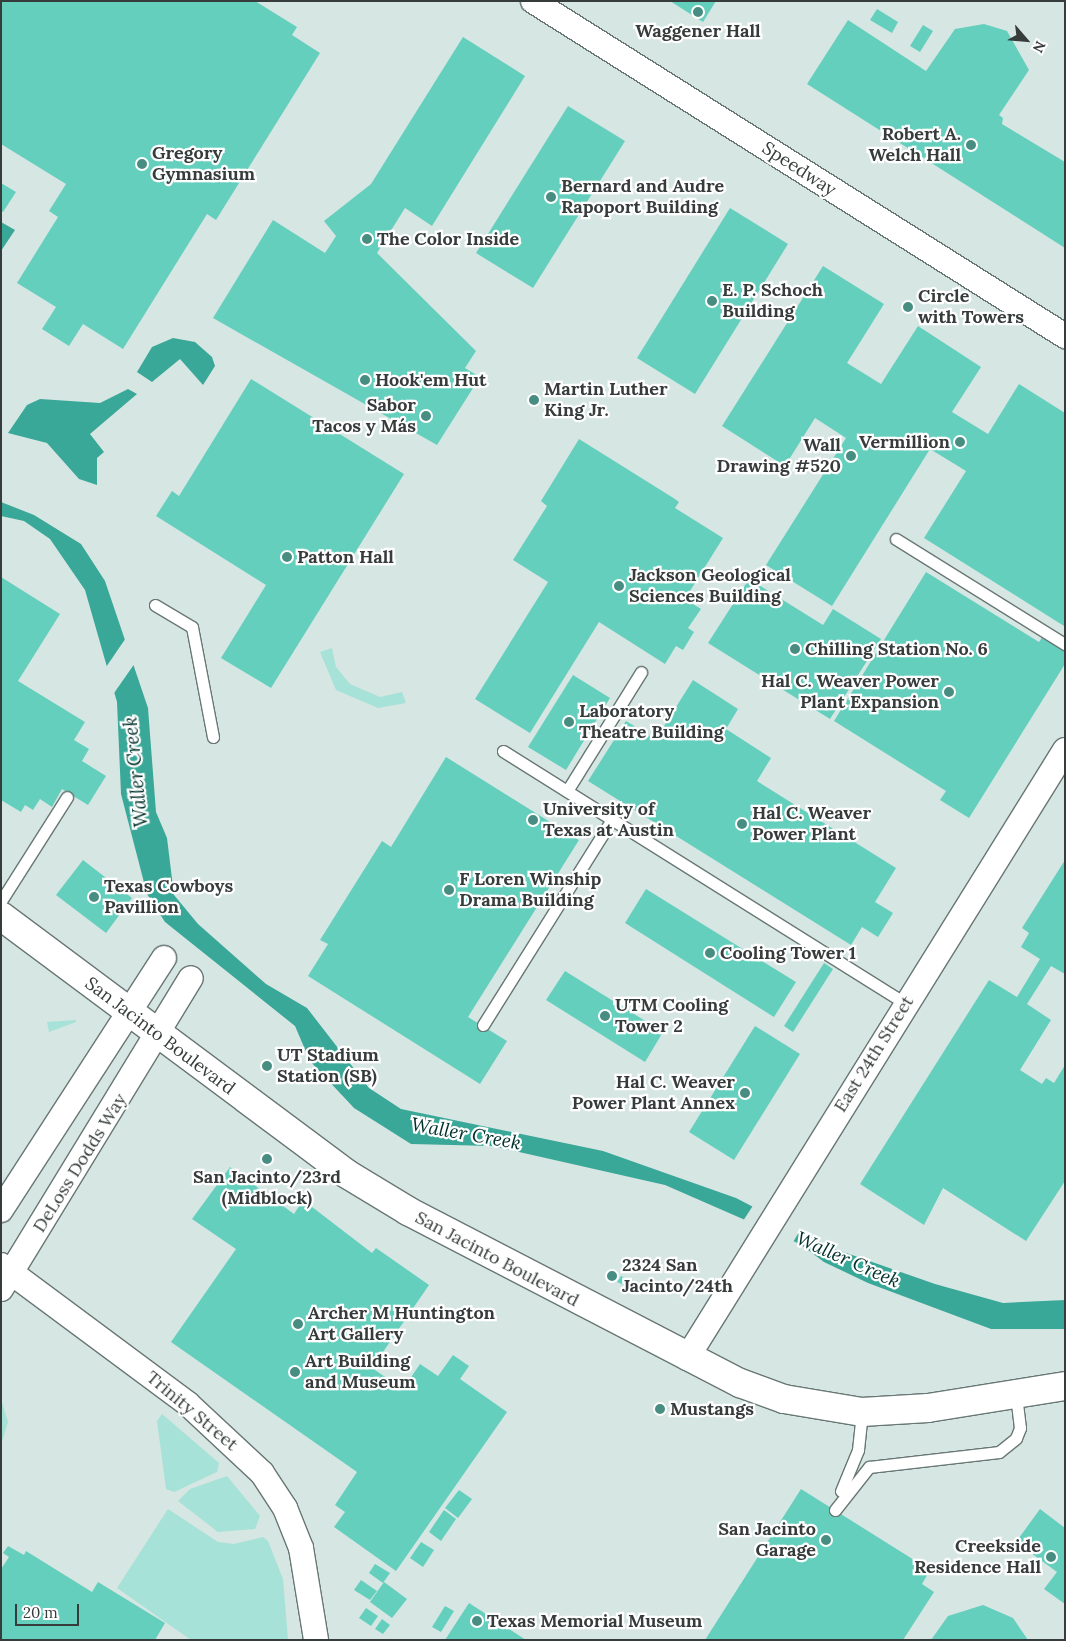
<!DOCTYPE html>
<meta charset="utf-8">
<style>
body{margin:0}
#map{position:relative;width:1066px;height:1641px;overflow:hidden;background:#d6e6e3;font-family:Lora,serif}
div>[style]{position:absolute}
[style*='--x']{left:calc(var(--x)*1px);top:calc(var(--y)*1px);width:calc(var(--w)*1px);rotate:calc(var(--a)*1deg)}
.green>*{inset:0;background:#a6e2d7}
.water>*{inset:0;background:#3aa898}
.pier>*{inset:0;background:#d6e6e3}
.building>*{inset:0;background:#65cfbe}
.roads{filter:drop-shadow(1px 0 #687774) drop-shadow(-1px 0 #687774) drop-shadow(0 1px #687774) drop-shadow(0 -1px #687774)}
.lane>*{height:11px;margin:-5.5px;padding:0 5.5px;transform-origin:5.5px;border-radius:5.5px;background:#fff}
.street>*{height:24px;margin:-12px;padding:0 12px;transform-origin:12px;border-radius:12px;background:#fff}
.secondary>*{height:28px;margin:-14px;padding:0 14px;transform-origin:14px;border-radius:14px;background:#fff}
.dots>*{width:14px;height:14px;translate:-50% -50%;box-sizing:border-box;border:2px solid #fff;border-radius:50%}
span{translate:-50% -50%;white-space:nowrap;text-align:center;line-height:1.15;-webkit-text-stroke:4.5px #fff;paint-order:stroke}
.poi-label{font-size:18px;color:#363c3b;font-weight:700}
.right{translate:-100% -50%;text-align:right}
.left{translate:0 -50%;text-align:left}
.street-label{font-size:18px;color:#363c3b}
.water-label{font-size:19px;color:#00312b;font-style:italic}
.frame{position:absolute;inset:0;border:2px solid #363c3b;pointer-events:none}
.north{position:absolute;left:1001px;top:15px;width:50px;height:50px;-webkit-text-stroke:4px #fff;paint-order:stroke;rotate:117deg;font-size:14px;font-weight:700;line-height:20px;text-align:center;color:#363c3b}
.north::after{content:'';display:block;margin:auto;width:18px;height:22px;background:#363c3b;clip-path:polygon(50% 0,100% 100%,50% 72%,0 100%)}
.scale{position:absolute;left:15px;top:1604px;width:64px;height:22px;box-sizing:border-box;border:2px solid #363c3b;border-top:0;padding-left:6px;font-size:15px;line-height:18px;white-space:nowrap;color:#363c3b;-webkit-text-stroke:4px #fff;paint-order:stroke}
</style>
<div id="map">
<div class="green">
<i style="clip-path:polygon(332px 648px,336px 667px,350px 684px,380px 697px,402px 692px,406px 703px,378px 708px,336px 690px,320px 652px)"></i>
<i style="clip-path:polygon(76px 1020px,76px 1022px,49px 1032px,47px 1022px)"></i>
<i style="clip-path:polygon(1px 1399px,8px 1422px,1px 1445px)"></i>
<i style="clip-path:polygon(162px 1414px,219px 1463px,217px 1472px,174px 1492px,166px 1489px,157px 1421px)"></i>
<i style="clip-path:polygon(227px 1476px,260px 1516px,255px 1529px,218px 1532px,178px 1501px,190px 1489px)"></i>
<i style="clip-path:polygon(168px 1509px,218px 1542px,234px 1544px,263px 1537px,268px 1541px,283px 1579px,288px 1640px,191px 1640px,117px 1588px)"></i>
</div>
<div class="water">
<i style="clip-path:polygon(1px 222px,15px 230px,1px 251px)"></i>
<i style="clip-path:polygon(173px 338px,195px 342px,212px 357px,215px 366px,203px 385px,180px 359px,152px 382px,137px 372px,152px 347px)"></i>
<i style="clip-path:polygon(128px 389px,137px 394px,90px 434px,104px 452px,97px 458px,97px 485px,79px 479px,47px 443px,8px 433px,27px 405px,40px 399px,100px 403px)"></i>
<i style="clip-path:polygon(1px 502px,34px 515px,81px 544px,105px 581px,148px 708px,156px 812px,167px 838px,174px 895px,198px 924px,266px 984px,307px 1008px,369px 1088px,401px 1109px,603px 1151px,736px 1198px,835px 1249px,935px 1284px,1003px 1303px,1065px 1300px,1065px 1329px,991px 1329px,868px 1283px,824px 1262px,800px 1244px,665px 1185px,492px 1146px,411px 1144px,354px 1108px,310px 1061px,295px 1026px,165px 922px,147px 894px,121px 794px,117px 702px,85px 590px,50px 539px,24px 521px,1px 516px)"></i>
</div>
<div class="pier">
<i style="clip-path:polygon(128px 635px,135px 663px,112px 696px,104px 670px)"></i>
<i style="clip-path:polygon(754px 1204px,802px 1227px,792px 1244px,743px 1221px)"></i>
</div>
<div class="building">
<i style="clip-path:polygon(1px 1px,255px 1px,297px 27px,292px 35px,320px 53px,216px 220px,207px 214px,123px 349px,83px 324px,69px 346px,42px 329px,56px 307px,17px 283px,58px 217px,49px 211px,66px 184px,1px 144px)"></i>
<i style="clip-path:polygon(670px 1px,716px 1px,703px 22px)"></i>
<i style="clip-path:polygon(877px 9px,898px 22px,892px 33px,870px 20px)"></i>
<i style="clip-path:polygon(848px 20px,926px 71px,955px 29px,984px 24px,1007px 31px,1029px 70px,999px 115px,1003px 118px,1002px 124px,1065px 162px,1065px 248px,807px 84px)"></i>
<i style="clip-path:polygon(923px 25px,933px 31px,920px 52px,910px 46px)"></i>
<i style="clip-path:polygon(463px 37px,525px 76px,432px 226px,405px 208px,377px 253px,476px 351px,465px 368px,480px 377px,437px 445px,213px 318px,273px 220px,325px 253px,336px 236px,324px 221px,371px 184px)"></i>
<i style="clip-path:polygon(568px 106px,625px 141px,533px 288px,476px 253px)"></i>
<i style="clip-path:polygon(1px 183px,16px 192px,3px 212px,1px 211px)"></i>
<i style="clip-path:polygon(730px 208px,788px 244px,695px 394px,637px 358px)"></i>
<i style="clip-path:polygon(823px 266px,884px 304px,847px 363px,881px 384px,918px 326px,981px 367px,952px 412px,988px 434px,1019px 384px,1065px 413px,1064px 626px,924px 538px,966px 471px,930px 449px,832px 606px,766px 565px,846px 438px,815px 418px,785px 466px,722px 426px)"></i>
<i style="clip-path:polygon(251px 379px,404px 474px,271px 688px,221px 658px,266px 585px,156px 516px,172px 491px,179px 496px)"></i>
<i style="clip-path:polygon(579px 439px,675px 499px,679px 502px,675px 508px,723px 538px,685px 599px,701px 609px,688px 628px,694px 632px,683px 650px,676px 646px,665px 664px,599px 622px,530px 733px,475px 699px,548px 582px,513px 560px,547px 506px,541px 501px)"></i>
<i style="clip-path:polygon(926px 572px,1039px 642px,1043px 636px,1065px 649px,1065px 664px,969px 818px,940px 800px,946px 791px,834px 721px)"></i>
<i style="clip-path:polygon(1px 577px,60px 614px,18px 681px,85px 722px,74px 740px,89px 749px,82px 761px,106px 776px,88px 805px,62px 789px,52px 807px,40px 799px,33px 810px,25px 805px,21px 812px,1px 800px)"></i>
<i style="clip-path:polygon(749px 579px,823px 625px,833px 609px,881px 639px,830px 719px,708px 643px)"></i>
<i style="clip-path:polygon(573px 675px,610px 698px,566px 770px,528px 747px)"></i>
<i style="clip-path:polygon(693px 680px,738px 709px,726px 729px,771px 758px,757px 781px,896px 868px,875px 902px,893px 913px,878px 937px,862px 927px,851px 945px,588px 781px,626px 721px,656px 739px)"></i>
<i style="clip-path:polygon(446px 757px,579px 840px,468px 1017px,507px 1041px,480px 1084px,308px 976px,328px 944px,320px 940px,382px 841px,391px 847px)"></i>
<i style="clip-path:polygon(83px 860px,132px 898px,106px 933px,56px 895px)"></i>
<i style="clip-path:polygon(1065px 860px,1065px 974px,1051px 966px,1027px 1004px,1051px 1020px,1020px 1070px,1042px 1084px,1046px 1078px,1054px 1083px,1065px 1065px,1065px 1181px,1026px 1241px,943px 1188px,924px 1225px,860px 1184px,989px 980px,1017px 997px,1040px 959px,1021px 947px,1029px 933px,1022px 928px)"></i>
<i style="clip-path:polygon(646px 889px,796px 982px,774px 1017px,625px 923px)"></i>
<i style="clip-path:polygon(824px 963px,833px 969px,793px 1032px,784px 1026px)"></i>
<i style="clip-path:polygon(565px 971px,663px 1032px,645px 1062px,546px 1000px)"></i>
<i style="clip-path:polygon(755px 1026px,800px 1054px,734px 1160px,689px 1132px)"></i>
<i style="clip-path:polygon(230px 1167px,294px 1214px,303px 1200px,372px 1253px,376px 1248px,429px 1285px,372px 1368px,403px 1389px,420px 1364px,438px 1376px,453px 1355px,469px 1366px,460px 1379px,507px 1412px,396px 1571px,334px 1527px,345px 1512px,335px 1505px,357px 1472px,171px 1342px,236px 1249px,192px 1219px)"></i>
<i style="clip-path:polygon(621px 1276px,633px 1282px,630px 1288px,617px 1282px)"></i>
<i style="clip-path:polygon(801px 1489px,930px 1570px,922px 1584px,934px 1592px,903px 1640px,705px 1640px)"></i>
<i style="clip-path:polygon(459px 1490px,472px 1499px,458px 1518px,445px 1508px)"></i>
<i style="clip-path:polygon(1040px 1509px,1065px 1528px,1065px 1604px,1044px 1589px,1057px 1572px,1016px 1542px)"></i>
<i style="clip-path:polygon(444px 1510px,456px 1519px,441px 1541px,429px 1532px)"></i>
<i style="clip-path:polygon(421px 1542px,434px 1550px,423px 1567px,410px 1558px)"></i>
<i style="clip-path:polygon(8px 1546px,24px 1555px,26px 1551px,92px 1592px,98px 1582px,165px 1623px,155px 1640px,1px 1640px,1px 1569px,9px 1557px,3px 1553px)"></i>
<i style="clip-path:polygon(375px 1564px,390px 1573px,383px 1583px,369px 1573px)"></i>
<i style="clip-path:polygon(361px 1580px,377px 1591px,370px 1600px,354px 1590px)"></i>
<i style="clip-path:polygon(384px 1582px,407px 1599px,392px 1618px,370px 1602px)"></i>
<i style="clip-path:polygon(469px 1603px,526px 1640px,445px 1640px)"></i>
<i style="clip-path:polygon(983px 1605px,1013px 1618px,1028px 1640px,931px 1640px,948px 1616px)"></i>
<i style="clip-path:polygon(445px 1606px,454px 1611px,441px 1632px,432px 1627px)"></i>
<i style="clip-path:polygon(366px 1608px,378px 1616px,371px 1626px,359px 1618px)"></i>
<i style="clip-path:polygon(382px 1619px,390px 1625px,383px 1634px,375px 1629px)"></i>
</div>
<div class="roads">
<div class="lane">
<i style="--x:896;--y:539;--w:199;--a:31.9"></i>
<i style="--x:155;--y:605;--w:43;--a:30.7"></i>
<i style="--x:192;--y:627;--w:112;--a:79.2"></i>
<i style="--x:503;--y:751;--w:476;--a:32.1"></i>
<i style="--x:567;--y:791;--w:140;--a:-58.1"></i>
<i style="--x:1;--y:901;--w:123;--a:-57.6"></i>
<i style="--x:483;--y:1025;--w:243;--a:-57.9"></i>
<i style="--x:841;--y:1491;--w:44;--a:-67.5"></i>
<i style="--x:858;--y:1450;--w:38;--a:-84"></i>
<i style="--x:835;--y:1510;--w:55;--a:-51.7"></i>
<i style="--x:869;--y:1467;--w:131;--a:-6.6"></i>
<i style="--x:999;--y:1452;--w:22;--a:-39"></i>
<i style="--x:1016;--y:1438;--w:11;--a:-68"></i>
<i style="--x:1020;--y:1428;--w:34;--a:-97"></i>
</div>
<div class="street">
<i style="--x:533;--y:1;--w:629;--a:32.2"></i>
<i style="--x:1;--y:1210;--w:300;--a:-57.1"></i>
<i style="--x:1;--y:1265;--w:233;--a:36.6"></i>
<i style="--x:188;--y:1404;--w:101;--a:43"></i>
<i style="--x:262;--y:1473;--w:42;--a:56.7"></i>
<i style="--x:285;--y:1508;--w:43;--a:68.2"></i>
<i style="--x:301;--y:1548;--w:93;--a:80.7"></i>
<i style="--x:1;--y:1289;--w:364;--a:-58.6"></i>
<i style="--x:687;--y:1358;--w:716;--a:-58.13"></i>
</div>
<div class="secondary">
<i style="--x:1;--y:916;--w:432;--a:36.7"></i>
<i style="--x:347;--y:1174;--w:71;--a:31.2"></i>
<i style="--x:408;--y:1211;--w:374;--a:27.4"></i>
<i style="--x:740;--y:1383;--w:47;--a:20"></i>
<i style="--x:784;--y:1399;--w:79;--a:9.5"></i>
<i style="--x:862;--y:1412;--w:66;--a:-3.5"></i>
<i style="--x:928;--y:1408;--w:139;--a:-9.1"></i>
</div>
</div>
<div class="dots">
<i style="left:698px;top:12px;background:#488d82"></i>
<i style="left:971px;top:145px;background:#488d82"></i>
<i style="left:142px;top:164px;background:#488d82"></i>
<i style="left:551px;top:197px;background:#488d82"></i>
<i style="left:367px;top:239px;background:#488d82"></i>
<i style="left:712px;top:301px;background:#488d82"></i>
<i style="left:908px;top:307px;background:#488d82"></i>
<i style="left:365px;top:380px;background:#488d82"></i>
<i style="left:534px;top:400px;background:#488d82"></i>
<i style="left:426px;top:416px;background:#488d82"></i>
<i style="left:960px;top:442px;background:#488d82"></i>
<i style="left:851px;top:456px;background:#488d82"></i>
<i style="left:287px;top:557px;background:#488d82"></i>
<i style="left:619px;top:586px;background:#488d82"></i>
<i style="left:795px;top:649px;background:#488d82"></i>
<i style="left:949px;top:692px;background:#488d82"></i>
<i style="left:569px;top:722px;background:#488d82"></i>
<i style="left:533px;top:820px;background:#488d82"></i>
<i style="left:742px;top:824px;background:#488d82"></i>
<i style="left:449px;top:890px;background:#488d82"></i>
<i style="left:94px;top:897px;background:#488d82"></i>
<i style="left:710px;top:953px;background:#488d82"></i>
<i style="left:605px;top:1016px;background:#488d82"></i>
<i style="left:267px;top:1066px;background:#488d82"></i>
<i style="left:745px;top:1093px;background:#488d82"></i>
<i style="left:267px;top:1159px;background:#488d82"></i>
<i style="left:612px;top:1276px;background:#488d82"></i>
<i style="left:298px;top:1324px;background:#488d82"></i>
<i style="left:295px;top:1372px;background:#488d82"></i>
<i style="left:660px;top:1409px;background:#488d82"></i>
<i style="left:826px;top:1540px;background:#488d82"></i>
<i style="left:1051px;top:1557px;background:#488d82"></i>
<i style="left:477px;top:1621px;background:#488d82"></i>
</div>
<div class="poi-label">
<span style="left:698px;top:31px">Waggener Hall</span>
<span class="right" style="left:961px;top:145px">Robert A.<br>Welch Hall</span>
<span class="left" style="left:152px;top:164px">Gregory<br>Gymnasium</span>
<span class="left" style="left:561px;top:197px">Bernard and Audre<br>Rapoport Building</span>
<span class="left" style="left:377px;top:239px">The Color Inside</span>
<span class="left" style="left:722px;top:301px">E. P. Schoch<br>Building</span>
<span class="left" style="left:918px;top:307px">Circle<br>with Towers</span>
<span class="left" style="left:375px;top:380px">Hook'em Hut</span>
<span class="left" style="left:544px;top:400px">Martin Luther<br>King Jr.</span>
<span class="right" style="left:416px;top:416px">Sabor<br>Tacos y Más</span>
<span class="right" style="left:950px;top:442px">Vermillion</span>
<span class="right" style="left:841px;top:456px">Wall<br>Drawing #520</span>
<span class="left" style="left:297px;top:557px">Patton Hall</span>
<span class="left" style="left:629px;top:586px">Jackson Geological<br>Sciences Building</span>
<span class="left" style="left:805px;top:649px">Chilling Station No. 6</span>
<span class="right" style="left:939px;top:692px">Hal C. Weaver Power<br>Plant Expansion</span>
<span class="left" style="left:579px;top:722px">Laboratory<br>Theatre Building</span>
<span class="left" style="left:543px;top:820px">University of<br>Texas at Austin</span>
<span class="left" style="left:752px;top:824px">Hal C. Weaver<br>Power Plant</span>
<span class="left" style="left:459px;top:890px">F Loren Winship<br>Drama Building</span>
<span class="left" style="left:104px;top:897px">Texas Cowboys<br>Pavillion</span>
<span class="left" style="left:720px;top:953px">Cooling Tower 1</span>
<span class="left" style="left:615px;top:1016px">UTM Cooling<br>Tower 2</span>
<span class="left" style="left:277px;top:1066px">UT Stadium<br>Station (SB)</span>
<span class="right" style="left:735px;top:1093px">Hal C. Weaver<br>Power Plant Annex</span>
<span style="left:267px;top:1188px">San Jacinto/23rd<br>(Midblock)</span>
<span class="left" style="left:622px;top:1276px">2324 San<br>Jacinto/24th</span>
<span class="left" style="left:308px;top:1324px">Archer M Huntington<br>Art Gallery</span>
<span class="left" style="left:305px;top:1372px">Art Building<br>and Museum</span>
<span class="left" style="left:670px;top:1409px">Mustangs</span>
<span class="right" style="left:816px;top:1540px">San Jacinto<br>Garage</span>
<span class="right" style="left:1041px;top:1557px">Creekside<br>Residence Hall</span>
<span class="left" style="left:487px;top:1621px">Texas Memorial Museum</span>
</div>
<div class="street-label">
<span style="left:799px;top:169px;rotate:33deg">Speedway</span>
<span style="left:160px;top:1036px;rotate:37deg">San Jacinto Boulevard</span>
<span style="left:874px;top:1054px;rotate:-58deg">East 24th Street</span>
<span style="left:80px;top:1163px;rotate:-58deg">DeLoss Dodds Way</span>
<span style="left:497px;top:1259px;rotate:28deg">San Jacinto Boulevard</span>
<span style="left:192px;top:1411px;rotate:40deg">Trinity Street</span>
</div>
<div class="water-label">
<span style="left:136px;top:772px;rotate:-96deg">Waller Creek</span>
<span style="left:466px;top:1134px;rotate:10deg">Waller Creek</span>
<span style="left:848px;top:1260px;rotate:24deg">Waller Creek</span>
</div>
<div class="frame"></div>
<div class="north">N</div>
<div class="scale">20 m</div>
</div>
